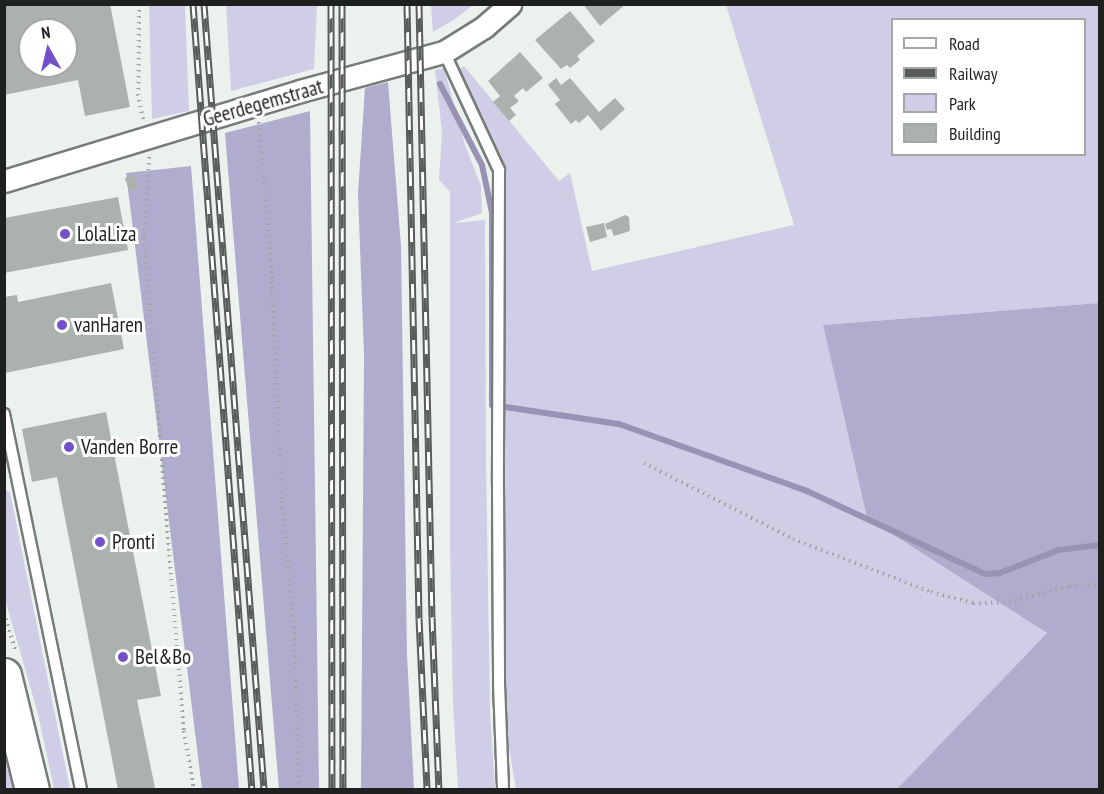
<!DOCTYPE html>
<style>
body{margin:0}
#map{position:relative;width:1104px;height:794px;overflow:hidden;background:#ebf2ee;font-family:"PT Sans Narrow",sans-serif}
div>[style]{position:absolute}
[style*='--x']{left:calc(var(--x)*1px);top:calc(var(--y)*1px);width:calc(var(--w)*1px);rotate:calc(var(--a)*1deg)}
.green>*{inset:0;background:#d0cde7}
.forest>*{inset:0;background:#b0acce}
.stream>*{height:6px;margin:-3px;padding:0 3px;transform-origin:3px;border-radius:3px;background:#9893b4}
.building>*{inset:0;background:#abb2ae}
.path>*{height:4px;margin-top:-2px;transform-origin:0;background:repeating-linear-gradient(90deg,#a0a5a2 0 1.5px,transparent 0 6px)}
.roads{filter:drop-shadow(2px 0 #767c79) drop-shadow(-2px 0 #767c79) drop-shadow(0 2px #767c79) drop-shadow(0 -2px #767c79)}
.service>*{height:10px;margin:-5px;padding:0 5px;transform-origin:5px;border-radius:5px;background:#fff}
.minor>*{height:21px;margin:-10.5px;padding:0 10.5px;transform-origin:10.5px;border-radius:10.5px;background:#fff}
.primary>*{height:33px;margin:-16.5px;padding:0 16.5px;transform-origin:16.5px;border-radius:16.5px;background:#fff}
.rail>*{height:7px;margin-top:-3.5px;transform-origin:0;background:repeating-linear-gradient(90deg,#fff 0 14px,#585c5a 0 28px);box-sizing:border-box;border-block:2px solid #585c5a}
.dots>*{width:16px;height:16px;translate:-50% -50%;box-sizing:border-box;border:3px solid #fff;border-radius:50%}
span{translate:-50% -50%;white-space:nowrap;text-align:center;line-height:1.15;-webkit-text-stroke:6px #fff;paint-order:stroke}
.street-label{font-size:21px;color:#1f2120}
.poi-label{font-size:21px;color:#1f2120}
.left{translate:0 -50%;text-align:left}
.frame{position:absolute;inset:0;border:6px solid #1f2120;pointer-events:none}
.legend{position:absolute;left:891px;top:18px;width:195px;height:138px;box-sizing:border-box;background:#fff;border:2px solid #a5a6a6;margin:0;padding:8px 10px;list-style:none;font-size:18px;color:#1f2120}
.legend li{display:flex;align-items:center;gap:12px;height:30px}
.legend b{width:30px;border:2px solid #a5a6a6}
.north{position:absolute;left:18px;top:18px;width:60px;height:60px;box-sizing:border-box;background:#fff;border:2px solid #a5a6a6;border-radius:50%;rotate:352deg;font-size:16px;font-weight:700;line-height:24px;text-align:center;color:#1f2120}
.north::after{content:'';display:block;margin:auto;width:21px;height:27px;background:#7151ca;clip-path:polygon(50% 0,100% 100%,50% 72%,0 100%)}
</style>
<div id="map">
<div class="green">
<i style="clip-path:polygon(149px 5px,185px 5px,189px 111px,152px 119px)"></i>
<i style="clip-path:polygon(226px 5px,317px 5px,314px 69px,231px 91px)"></i>
<i style="clip-path:polygon(431px 5px,431px 4px,473px 5px,455px 19px,433px 32px)"></i>
<i style="clip-path:polygon(evenodd,726px 5px,1099px 5px,1099px 303px,823px 325px,867px 518px,1047px 633px,897px 789px,516px 789px,506px 729px,504px 634px,503px 167px,454px 74px,464px 66px,559px 181px,570px 173px,592px 271px,794px 225px,726px 5px,892px 20px,1084px 20px,1084px 154px,892px 154px,892px 20px)"></i>
<i style="clip-path:polygon(444px 68px,465px 145px,481px 186px,482px 213px,454px 223px,485px 220px,486px 463px,490px 712px,495px 789px,458px 789px,453px 705px,450px 551px,450px 192px,439px 180px,442px 132px,435px 70px)"></i>
<i style="clip-path:polygon(4px 490px,10px 492px,70px 789px,54px 789px,38px 714px,5px 599px)"></i>
<i style="clip-path:polygon(4px 716px,21px 789px,5px 789px)"></i>
</div>
<div class="forest">
<i style="clip-path:polygon(388px 82px,401px 246px,407px 654px,414px 789px,361px 790px,364px 354px,358px 193px,365px 88px)"></i>
<i style="clip-path:polygon(310px 111px,319px 789px,279px 790px,225px 133px)"></i>
<i style="clip-path:polygon(191px 166px,239px 789px,202px 789px,126px 173px)"></i>
<i style="clip-path:polygon(1099px 303px,1099px 789px,897px 789px,1047px 633px,867px 518px,823px 325px)"></i>
</div>
<div class="stream">
<i style="--x:440;--y:84;--w:91;--a:62.6"></i>
<i style="--x:482;--y:165;--w:49;--a:78.2"></i>
<i style="--x:492;--y:213;--w:192;--a:90"></i>
<i style="--x:492;--y:405;--w:128;--a:8.5"></i>
<i style="--x:619;--y:424;--w:200;--a:19.6"></i>
<i style="--x:807;--y:491;--w:196;--a:25"></i>
<i style="--x:985;--y:574;--w:15;--a:-4"></i>
<i style="--x:1000;--y:573;--w:62;--a:-21.6"></i>
<i style="--x:1058;--y:550;--w:42;--a:-6.8"></i>
</div>
<div class="building">
<i style="clip-path:polygon(evenodd,4px 4px,110px 4px,130px 107px,85px 116px,78px 80px,4px 95px,4px 4px,30px 30px,66px 30px,66px 66px,30px 66px,30px 30px)"></i>
<i style="clip-path:polygon(583px 4px,626px 4px,600px 26px)"></i>
<i style="clip-path:polygon(570px 11px,595px 41px,577px 56px,580px 60px,570px 68px,567px 65px,561px 69px,535px 40px)"></i>
<i style="clip-path:polygon(520px 52px,543px 78px,526px 92px,523px 88px,514px 96px,519px 101px,510px 108px,516px 115px,509px 121px,493px 102px,500px 96px,488px 81px)"></i>
<i style="clip-path:polygon(556px 78px,561px 85px,570px 78px,599px 112px,615px 98px,625px 109px,601px 131px,588px 115px,579px 123px,576px 120px,571px 124px,555px 104px,560px 100px,548px 85px)"></i>
<i style="clip-path:polygon(135px 175px,139px 188px,129px 191px,125px 178px)"></i>
<i style="clip-path:polygon(118px 197px,128px 250px,4px 273px,4px 218px)"></i>
<i style="clip-path:polygon(625px 215px,629px 217px,630px 231px,614px 236px,611px 229px,607px 230px,605px 224px)"></i>
<i style="clip-path:polygon(604px 223px,607px 237px,590px 242px,586px 227px)"></i>
<i style="clip-path:polygon(111px 283px,124px 349px,5px 373px,4px 297px,17px 295px,18px 302px)"></i>
<i style="clip-path:polygon(106px 412px,161px 696px,137px 700px,155px 788px,147px 790px,118px 790px,57px 477px,32px 482px,22px 429px)"></i>
</div>
<div class="path">
<i style="--x:139;--y:4;--w:90;--a:90.6"></i>
<i style="--x:138;--y:94;--w:26;--a:79"></i>
<i style="--x:259;--y:122;--w:160;--a:85.3"></i>
<i style="--x:272;--y:281;--w:220;--a:87.4"></i>
<i style="--x:282;--y:501;--w:144;--a:84.8"></i>
<i style="--x:295;--y:644;--w:145;--a:88.4"></i>
<i style="--x:149;--y:157;--w:81;--a:93.5"></i>
<i style="--x:144;--y:238;--w:495;--a:85.4"></i>
<i style="--x:184;--y:731;--w:60;--a:80.4"></i>
<i style="--x:644;--y:463;--w:167;--a:27"></i>
<i style="--x:793;--y:539;--w:148;--a:21"></i>
<i style="--x:931;--y:592;--w:43;--a:14.7"></i>
<i style="--x:973;--y:603;--w:36;--a:-2"></i>
<i style="--x:1009;--y:602;--w:63;--a:-14.7"></i>
<i style="--x:1070;--y:586;--w:30;--a:-4"></i>
<i style="--x:4;--y:613;--w:41;--a:72.9"></i>
</div>
<div class="roads">
<div class="service">
<i style="--x:444;--y:52;--w:130;--a:65"></i>
<i style="--x:499;--y:170;--w:315;--a:90.2"></i>
<i style="--x:498;--y:485;--w:199;--a:89.7"></i>
<i style="--x:499;--y:684;--w:106;--a:87.8"></i>
<i style="--x:4;--y:414;--w:384;--a:78.4"></i>
</div>
<div class="minor">
<i style="--x:4;--y:181;--w:309;--a:-16.9"></i>
<i style="--x:300;--y:91;--w:149;--a:-15.2"></i>
<i style="--x:444;--y:52;--w:47;--a:-32"></i>
<i style="--x:484;--y:27;--w:35;--a:-41"></i>
</div>
<div class="primary">
<i style="--x:4;--y:675;--w:118;--a:76.3"></i>
</div>
</div>
<div class="rail">
<i style="--x:193;--y:4;--w:788;--a:85.71"></i>
<i style="--x:204;--y:4;--w:788;--a:85.63"></i>
<i style="--x:331;--y:4;--w:786;--a:89.93"></i>
<i style="--x:342;--y:4;--w:786;--a:89.93"></i>
<i style="--x:407;--y:4;--w:614;--a:88.88"></i>
<i style="--x:419;--y:618;--w:172;--a:87.3"></i>
<i style="--x:419;--y:4;--w:613;--a:88.79"></i>
<i style="--x:432;--y:617;--w:173;--a:87.7"></i>
</div>
<div class="dots">
<i style="left:65px;top:234px;background:#7151ca"></i>
<i style="left:62px;top:325px;background:#7151ca"></i>
<i style="left:69px;top:447px;background:#7151ca"></i>
<i style="left:100px;top:542px;background:#7151ca"></i>
<i style="left:123px;top:657px;background:#7151ca"></i>
</div>
<div class="street-label">
<span style="left:263px;top:103px;rotate:-16deg">Geerdegemstraat</span>
</div>
<div class="poi-label">
<span class="left" style="left:77px;top:234px">LolaLiza</span>
<span class="left" style="left:74px;top:325px">vanHaren</span>
<span class="left" style="left:81px;top:447px">Vanden Borre</span>
<span class="left" style="left:112px;top:542px">Pronti</span>
<span class="left" style="left:135px;top:657px">Bel&amp;Bo</span>
</div>
<div class="frame"></div>
<ul class="legend">
<li><b style="height:8px;background:#fff"></b>Road</li>
<li><b style="height:8px;background:#585c5a"></b>Railway</li>
<li><b style="height:16px;background:#d0cde7"></b>Park</li>
<li><b style="height:16px;background:#abb2ae"></b>Building</li>
</ul>
<div class="north">N</div>
</div>
